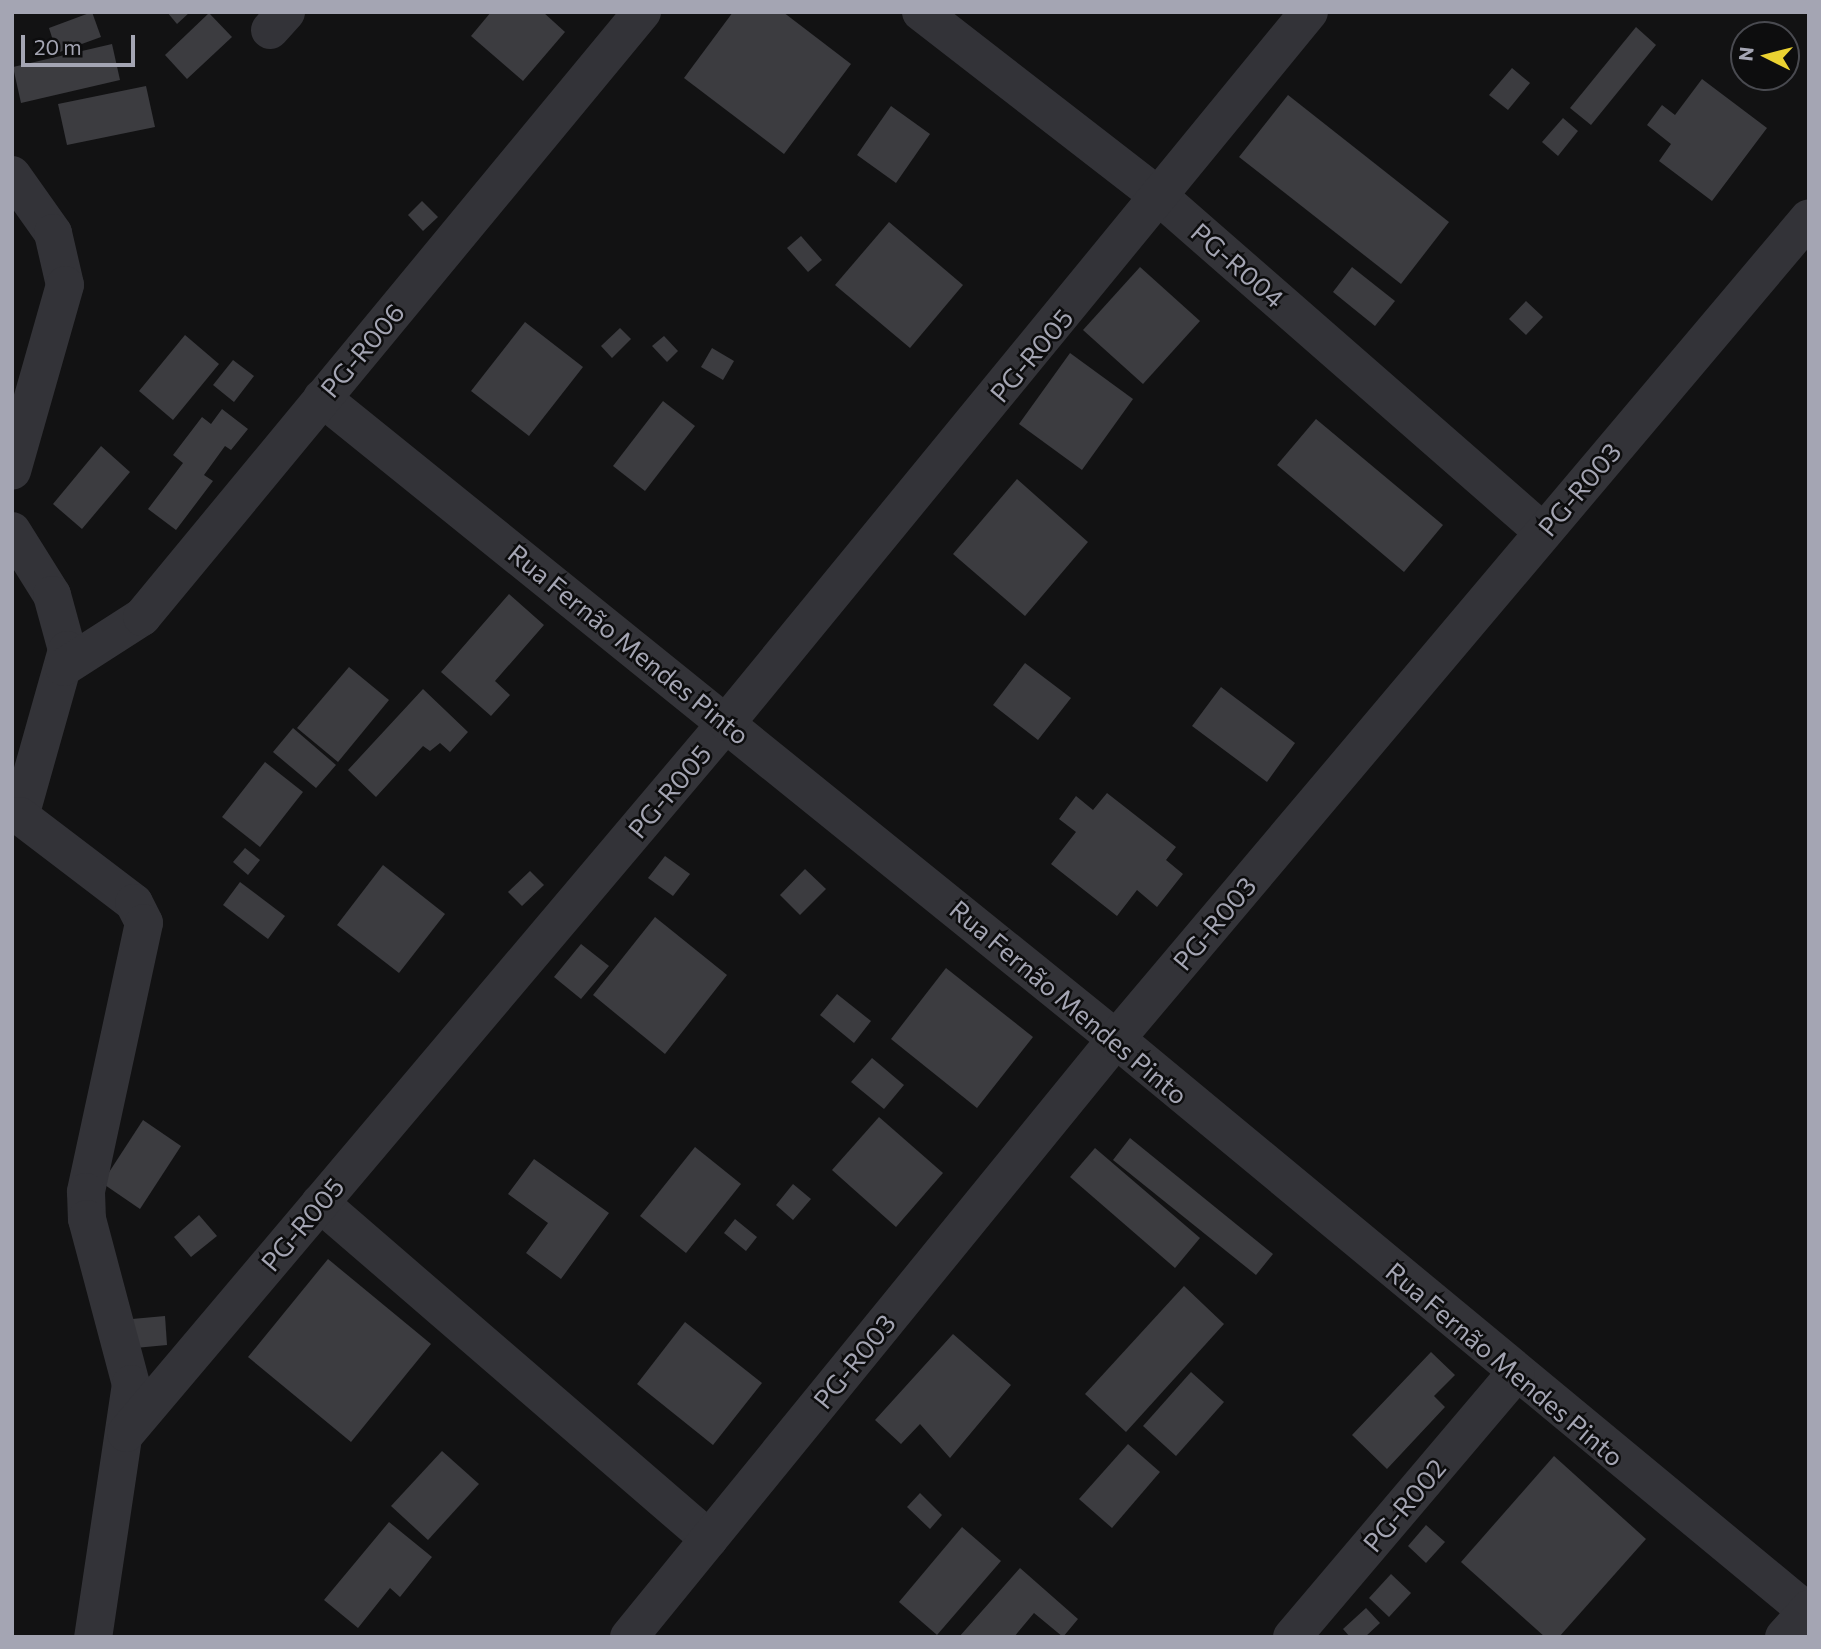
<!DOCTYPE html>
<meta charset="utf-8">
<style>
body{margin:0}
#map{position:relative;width:1821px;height:1649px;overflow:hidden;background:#121213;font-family:Commissioner,sans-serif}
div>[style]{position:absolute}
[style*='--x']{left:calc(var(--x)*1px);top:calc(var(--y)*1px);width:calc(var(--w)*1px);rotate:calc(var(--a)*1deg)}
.building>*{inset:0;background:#3c3c40}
.minor>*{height:38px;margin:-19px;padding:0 19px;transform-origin:19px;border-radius:19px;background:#333338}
span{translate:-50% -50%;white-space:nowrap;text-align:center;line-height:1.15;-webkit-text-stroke:5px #0d0d0e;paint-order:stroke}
.street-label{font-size:26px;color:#a4a5b3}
.frame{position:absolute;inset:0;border:14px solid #a4a5b3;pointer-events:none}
.north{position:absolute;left:1730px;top:21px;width:70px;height:70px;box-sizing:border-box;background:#0d0d0e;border:2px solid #494a50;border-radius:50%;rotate:276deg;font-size:19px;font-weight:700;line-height:28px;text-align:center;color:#a4a5b3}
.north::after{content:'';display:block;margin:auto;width:24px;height:32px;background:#ebd232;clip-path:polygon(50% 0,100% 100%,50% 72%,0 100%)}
.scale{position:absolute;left:21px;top:35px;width:114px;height:32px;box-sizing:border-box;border:4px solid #a4a5b3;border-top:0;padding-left:9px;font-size:21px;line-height:24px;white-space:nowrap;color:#a4a5b3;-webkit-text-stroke:5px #0d0d0e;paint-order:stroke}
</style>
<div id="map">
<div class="building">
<i style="clip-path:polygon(92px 12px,101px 37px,57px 53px,49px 28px)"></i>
<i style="clip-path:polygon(167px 12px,190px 12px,177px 24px)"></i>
<i style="clip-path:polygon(491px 12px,543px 12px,565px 32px,523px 81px,471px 36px)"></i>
<i style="clip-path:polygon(733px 12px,783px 12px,851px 64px,784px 154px,684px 78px)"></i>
<i style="clip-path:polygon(209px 13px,232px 37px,187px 79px,165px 55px)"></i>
<i style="clip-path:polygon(1636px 27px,1656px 45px,1591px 125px,1570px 108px)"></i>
<i style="clip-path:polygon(112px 44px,120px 80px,21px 103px,13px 67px)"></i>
<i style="clip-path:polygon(1512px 68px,1530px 83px,1508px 110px,1489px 95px)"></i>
<i style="clip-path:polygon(1702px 79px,1767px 128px,1712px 201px,1659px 161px,1671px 144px,1647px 125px,1662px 105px,1675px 115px)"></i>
<i style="clip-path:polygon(146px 86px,155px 127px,67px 145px,58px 104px)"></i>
<i style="clip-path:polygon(1288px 95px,1449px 222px,1401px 284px,1239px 157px)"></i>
<i style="clip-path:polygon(891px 106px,930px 134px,896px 183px,857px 155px)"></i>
<i style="clip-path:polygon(1563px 118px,1578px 131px,1558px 156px,1542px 142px)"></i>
<i style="clip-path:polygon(422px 201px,438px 217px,423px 231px,408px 215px)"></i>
<i style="clip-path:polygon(889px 222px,963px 285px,910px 348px,835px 285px)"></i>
<i style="clip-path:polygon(801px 236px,822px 260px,808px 272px,787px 248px)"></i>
<i style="clip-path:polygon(1140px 267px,1200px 321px,1143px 384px,1083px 330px)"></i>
<i style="clip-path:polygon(1352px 267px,1395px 301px,1375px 326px,1333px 292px)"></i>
<i style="clip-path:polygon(1526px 301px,1543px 317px,1526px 335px,1509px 319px)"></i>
<i style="clip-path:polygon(525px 322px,583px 367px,529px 436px,471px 391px)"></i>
<i style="clip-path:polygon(620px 328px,631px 339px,612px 358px,601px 346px)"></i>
<i style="clip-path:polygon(185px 335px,219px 364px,173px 420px,139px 391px)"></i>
<i style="clip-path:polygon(664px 336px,678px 351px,667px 362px,652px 346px)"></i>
<i style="clip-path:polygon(712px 348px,734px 361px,723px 380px,701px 367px)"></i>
<i style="clip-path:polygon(1070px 353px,1133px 399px,1082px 470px,1019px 424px)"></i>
<i style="clip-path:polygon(233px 360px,254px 376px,234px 402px,213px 385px)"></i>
<i style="clip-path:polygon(663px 401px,695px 426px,645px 491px,613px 466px)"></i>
<i style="clip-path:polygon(222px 409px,248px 429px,231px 450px,225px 446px,204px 475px,213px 481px,176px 530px,148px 509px,183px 463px,173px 455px,202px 417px,211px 424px)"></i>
<i style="clip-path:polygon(1316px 419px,1443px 525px,1404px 572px,1277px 465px)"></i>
<i style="clip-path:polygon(101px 446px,130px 472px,82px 529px,53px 504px)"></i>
<i style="clip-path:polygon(1017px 479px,1088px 542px,1025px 616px,953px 554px)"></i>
<i style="clip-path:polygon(509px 594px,544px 625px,495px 681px,510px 695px,491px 716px,441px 672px)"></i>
<i style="clip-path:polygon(1025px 663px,1071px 698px,1038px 740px,993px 705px)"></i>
<i style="clip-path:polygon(349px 667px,389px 700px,338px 762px,297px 728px)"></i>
<i style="clip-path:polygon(1221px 687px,1295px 743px,1267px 782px,1192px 726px)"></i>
<i style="clip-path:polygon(423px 689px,468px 732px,450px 752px,440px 743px,430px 751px,423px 746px,376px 797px,348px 770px)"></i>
<i style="clip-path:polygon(293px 728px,336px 765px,316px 788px,273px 752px)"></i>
<i style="clip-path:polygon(265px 762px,303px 792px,260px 847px,222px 817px)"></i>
<i style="clip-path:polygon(1107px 793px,1176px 847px,1166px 860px,1183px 874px,1157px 907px,1137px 890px,1117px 916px,1051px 864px,1076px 832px,1059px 819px,1076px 796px,1093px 810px)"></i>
<i style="clip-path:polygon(245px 848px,260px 860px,248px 875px,233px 862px)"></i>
<i style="clip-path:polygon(665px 856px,690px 874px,673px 896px,648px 878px)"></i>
<i style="clip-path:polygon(383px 865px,445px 914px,399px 973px,337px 925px)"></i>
<i style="clip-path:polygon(805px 869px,826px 889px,800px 915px,780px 895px)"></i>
<i style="clip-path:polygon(530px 871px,544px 885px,522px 906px,508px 892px)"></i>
<i style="clip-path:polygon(240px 882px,285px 916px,268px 939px,223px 905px)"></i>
<i style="clip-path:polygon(655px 917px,727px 975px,665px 1054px,593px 995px)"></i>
<i style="clip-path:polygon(581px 944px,609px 966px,581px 999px,554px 977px)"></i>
<i style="clip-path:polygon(946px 968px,1033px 1037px,977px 1108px,891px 1039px)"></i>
<i style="clip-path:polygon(837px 994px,871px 1021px,854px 1043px,820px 1015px)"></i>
<i style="clip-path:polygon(872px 1058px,904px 1085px,884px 1109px,851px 1082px)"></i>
<i style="clip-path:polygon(879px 1117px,943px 1173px,896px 1227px,832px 1170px)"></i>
<i style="clip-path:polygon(143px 1120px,181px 1146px,140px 1209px,102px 1183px)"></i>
<i style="clip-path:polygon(1130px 1138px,1273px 1254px,1256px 1275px,1113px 1160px)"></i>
<i style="clip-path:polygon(695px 1147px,741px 1184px,686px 1253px,640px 1216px)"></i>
<i style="clip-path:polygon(1095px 1148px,1200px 1238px,1175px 1268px,1070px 1177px)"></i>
<i style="clip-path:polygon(534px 1159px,609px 1213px,561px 1279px,526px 1253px,548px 1223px,508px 1194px)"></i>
<i style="clip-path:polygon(793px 1184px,811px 1199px,793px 1220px,776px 1205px)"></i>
<i style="clip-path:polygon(199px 1215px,217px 1236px,191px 1257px,174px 1237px)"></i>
<i style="clip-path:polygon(735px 1219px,757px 1237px,746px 1251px,724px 1233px)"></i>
<i style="clip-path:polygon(328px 1259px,431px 1344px,351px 1442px,248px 1357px)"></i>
<i style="clip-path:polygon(1184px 1286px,1224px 1324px,1126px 1432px,1085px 1394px)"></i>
<i style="clip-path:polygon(165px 1316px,167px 1345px,135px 1348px,132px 1319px)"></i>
<i style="clip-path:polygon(685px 1322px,762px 1383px,713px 1445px,637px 1384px)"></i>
<i style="clip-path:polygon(953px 1334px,1011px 1385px,950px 1458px,920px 1424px,901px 1444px,875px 1420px)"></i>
<i style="clip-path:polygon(1431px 1352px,1455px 1375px,1434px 1396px,1445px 1407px,1387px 1469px,1352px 1435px)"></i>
<i style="clip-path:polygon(1191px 1372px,1224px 1402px,1176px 1456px,1143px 1426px)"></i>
<i style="clip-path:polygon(1128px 1444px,1160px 1472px,1112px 1528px,1079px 1499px)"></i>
<i style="clip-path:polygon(442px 1451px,479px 1484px,428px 1540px,391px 1506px)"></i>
<i style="clip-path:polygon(1554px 1456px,1646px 1539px,1559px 1637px,1545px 1637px,1461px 1562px)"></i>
<i style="clip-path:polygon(920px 1493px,942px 1515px,930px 1529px,907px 1507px)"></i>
<i style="clip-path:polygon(389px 1522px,432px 1557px,400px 1597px,390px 1588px,358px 1628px,324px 1600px)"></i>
<i style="clip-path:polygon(1426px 1525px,1445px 1542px,1426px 1563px,1408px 1546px)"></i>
<i style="clip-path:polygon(962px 1527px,1001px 1561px,937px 1635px,899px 1602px)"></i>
<i style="clip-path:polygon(1020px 1568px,1078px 1619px,1063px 1637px,1034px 1613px,1014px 1637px,959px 1637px)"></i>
<i style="clip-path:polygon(1391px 1574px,1411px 1593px,1389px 1617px,1369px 1598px)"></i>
<i style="clip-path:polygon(1366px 1608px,1380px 1623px,1365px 1637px,1350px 1637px,1343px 1629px)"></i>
</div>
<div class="minor">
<i style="--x:921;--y:12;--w:304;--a:37.8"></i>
<i style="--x:1161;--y:198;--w:507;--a:41.16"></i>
<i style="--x:270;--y:30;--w:24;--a:-48"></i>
<i style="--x:12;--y:175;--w:71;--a:54.7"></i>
<i style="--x:53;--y:233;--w:53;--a:77"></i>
<i style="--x:65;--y:285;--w:193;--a:105.9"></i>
<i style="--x:322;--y:398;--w:1020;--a:38.91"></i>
<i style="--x:1116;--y:1039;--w:900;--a:39.63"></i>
<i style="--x:12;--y:531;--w:75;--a:58"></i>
<i style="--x:52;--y:595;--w:57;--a:74.7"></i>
<i style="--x:67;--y:650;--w:173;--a:105.8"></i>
<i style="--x:20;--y:816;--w:143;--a:37.3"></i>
<i style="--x:134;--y:903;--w:22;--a:63"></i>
<i style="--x:144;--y:923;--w:275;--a:102.2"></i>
<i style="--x:86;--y:1192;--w:27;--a:88"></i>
<i style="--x:87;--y:1219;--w:171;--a:75.1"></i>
<i style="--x:131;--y:1384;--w:256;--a:98.5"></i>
<i style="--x:64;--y:667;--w:93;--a:-32.7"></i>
<i style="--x:142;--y:617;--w:785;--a:-50.43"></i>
<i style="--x:320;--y:1203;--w:514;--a:40.82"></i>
<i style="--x:126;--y:1433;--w:931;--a:-49.79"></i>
<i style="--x:727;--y:722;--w:918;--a:-50.66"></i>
<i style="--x:629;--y:1637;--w:771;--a:-50.84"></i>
<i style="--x:1116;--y:1039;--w:1074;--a:-49.83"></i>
<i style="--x:1292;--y:1637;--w:346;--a:-49.7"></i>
<i style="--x:1784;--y:1637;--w:38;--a:-48"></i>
</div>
<div class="street-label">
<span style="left:1238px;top:265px;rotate:41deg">PG-R004</span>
<span style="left:362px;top:350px;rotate:-50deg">PG-R006</span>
<span style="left:1031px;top:355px;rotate:-50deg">PG-R005</span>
<span style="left:1579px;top:489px;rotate:-50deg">PG-R003</span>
<span style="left:629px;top:644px;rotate:39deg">Rua Fernão Mendes Pinto</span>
<span style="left:669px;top:791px;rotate:-50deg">PG-R005</span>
<span style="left:1214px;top:923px;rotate:-50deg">PG-R003</span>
<span style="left:1069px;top:1002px;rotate:40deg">Rua Fernão Mendes Pinto</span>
<span style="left:302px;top:1224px;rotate:-50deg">PG-R005</span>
<span style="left:854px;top:1361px;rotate:-51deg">PG-R003</span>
<span style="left:1505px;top:1364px;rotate:40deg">Rua Fernão Mendes Pinto</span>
<span style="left:1404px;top:1505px;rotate:-50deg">PG-R002</span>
</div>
<div class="frame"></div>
<div class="north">N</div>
<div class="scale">20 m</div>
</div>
